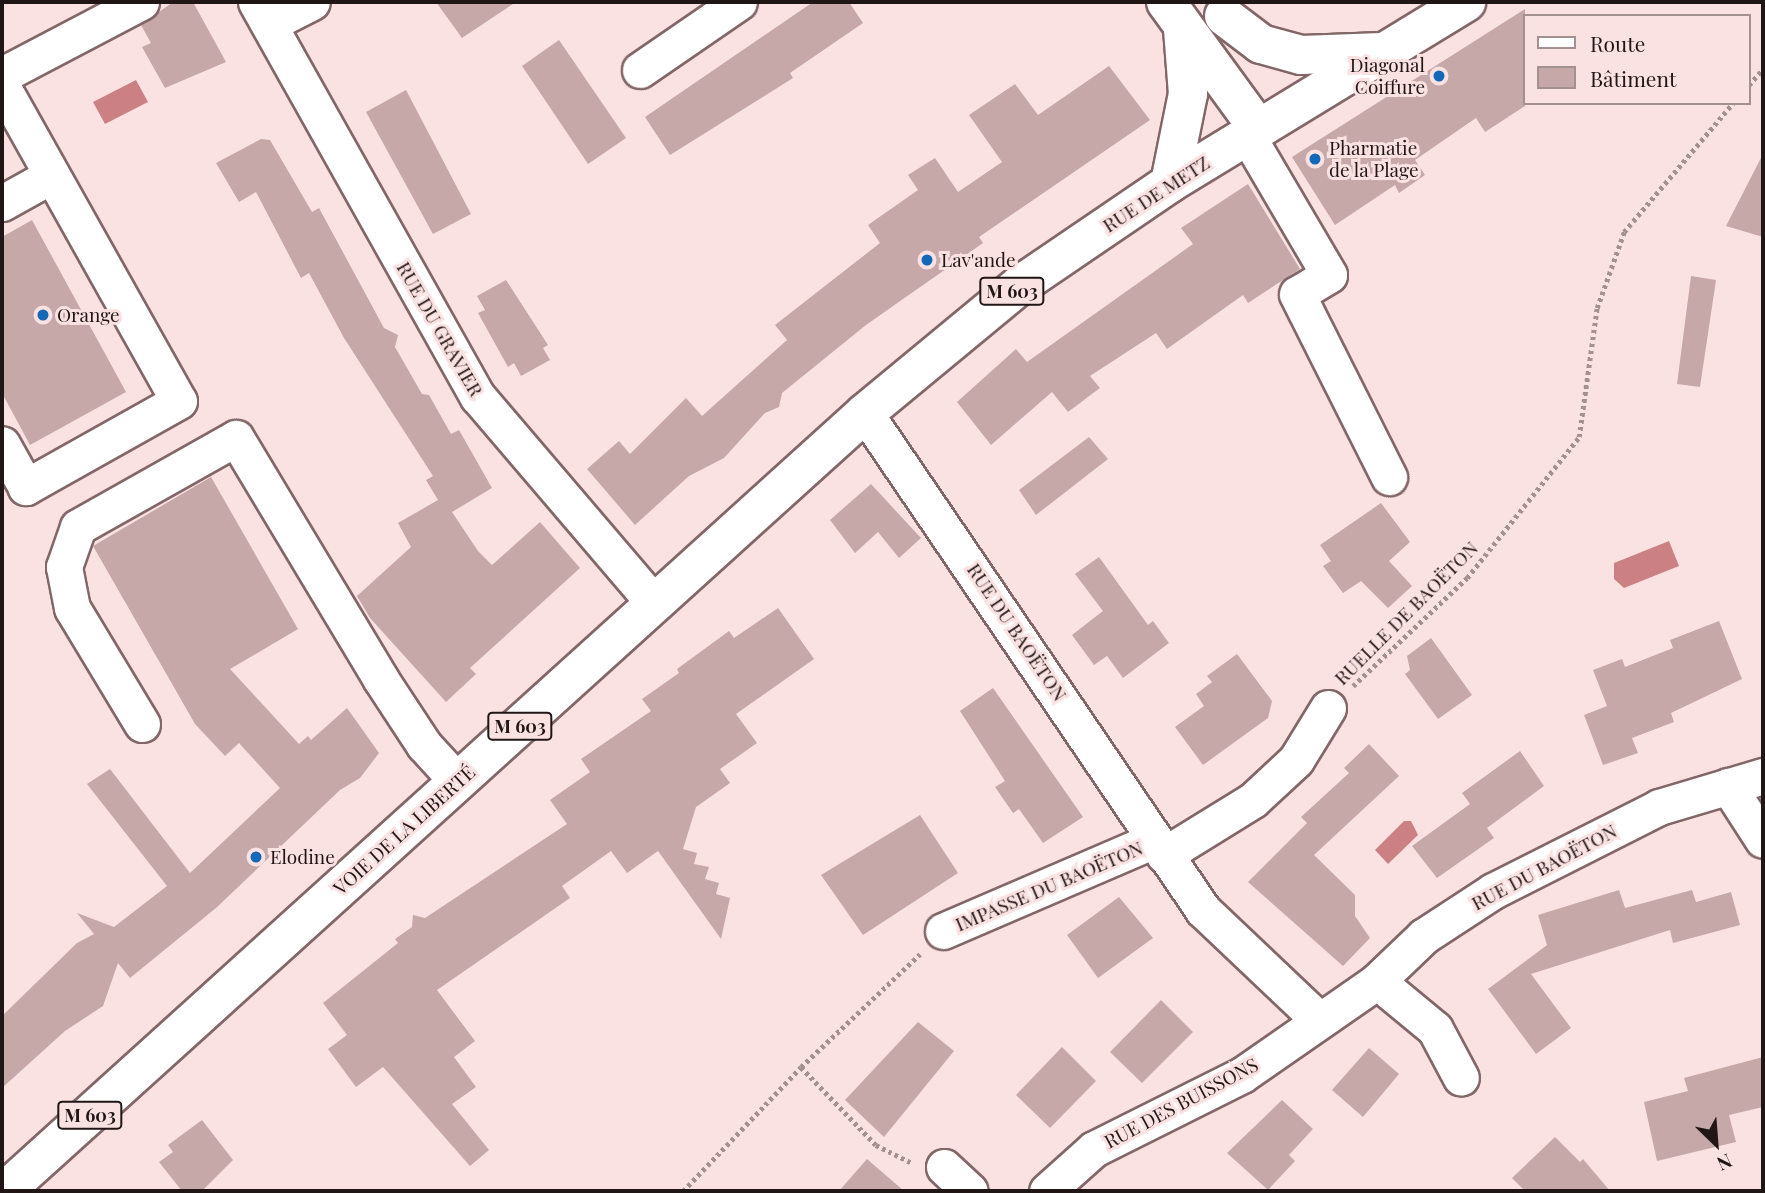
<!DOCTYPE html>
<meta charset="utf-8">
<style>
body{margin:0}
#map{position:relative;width:1765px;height:1193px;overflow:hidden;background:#fbe2e2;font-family:"Playfair Display",serif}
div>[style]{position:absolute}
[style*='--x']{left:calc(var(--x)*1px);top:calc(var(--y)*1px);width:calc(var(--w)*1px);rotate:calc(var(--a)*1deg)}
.water>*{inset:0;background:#cb8083}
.building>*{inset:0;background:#c6a8a8}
.path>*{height:4.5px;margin-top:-2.25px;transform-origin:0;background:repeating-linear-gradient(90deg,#a39090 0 3.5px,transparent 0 7px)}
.roads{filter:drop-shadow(2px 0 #836768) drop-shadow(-2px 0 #836768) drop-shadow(0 2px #836768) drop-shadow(0 -2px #836768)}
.minor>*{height:35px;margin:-17.5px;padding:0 17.5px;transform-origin:17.5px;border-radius:17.5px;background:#fff}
.major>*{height:38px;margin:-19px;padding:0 19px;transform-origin:19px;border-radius:19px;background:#fff}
.dots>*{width:19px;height:19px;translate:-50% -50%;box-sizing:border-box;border:4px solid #fbe2e2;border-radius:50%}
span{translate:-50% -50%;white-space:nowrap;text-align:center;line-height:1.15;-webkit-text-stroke:6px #fbe2e2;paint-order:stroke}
.shield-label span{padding:2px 5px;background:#fbe2e2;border:2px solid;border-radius:5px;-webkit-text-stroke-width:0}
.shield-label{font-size:18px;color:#201616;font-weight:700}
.poi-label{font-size:19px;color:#201616}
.right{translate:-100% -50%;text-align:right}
.left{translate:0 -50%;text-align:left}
.street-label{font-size:19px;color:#201616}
.frame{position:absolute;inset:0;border:4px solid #201616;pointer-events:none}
.legend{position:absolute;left:1523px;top:14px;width:228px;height:91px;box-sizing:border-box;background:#fbe2e2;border:2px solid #a39090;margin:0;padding:9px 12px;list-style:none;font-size:21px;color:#201616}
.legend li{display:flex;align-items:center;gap:14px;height:35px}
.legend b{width:35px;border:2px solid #a39090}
.north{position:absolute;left:1681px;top:1109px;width:70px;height:70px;-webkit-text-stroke:5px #fbe2e2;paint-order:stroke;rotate:155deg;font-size:19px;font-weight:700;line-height:28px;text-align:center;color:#201616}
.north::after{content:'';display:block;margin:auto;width:24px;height:32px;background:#201616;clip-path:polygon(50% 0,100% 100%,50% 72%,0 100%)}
</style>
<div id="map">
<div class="water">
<i style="clip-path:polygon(136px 80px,148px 102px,105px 124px,93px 102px)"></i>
<i style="clip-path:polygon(1669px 541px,1679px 566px,1624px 588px,1614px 579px,1614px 563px)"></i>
<i style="clip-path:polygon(1404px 821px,1411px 821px,1418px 835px,1388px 864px,1375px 850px)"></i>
</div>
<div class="building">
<i style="clip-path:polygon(173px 2px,193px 2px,226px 62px,165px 88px,142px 47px,151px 43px,141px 25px)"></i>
<i style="clip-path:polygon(436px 2px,516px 2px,462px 38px)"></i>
<i style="clip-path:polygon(813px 2px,849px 2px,863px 23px,790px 73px,793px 78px,670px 155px,645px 117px)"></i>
<i style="clip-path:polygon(1525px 9px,1525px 106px,1485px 132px,1476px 118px,1415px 160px,1425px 175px,1399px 193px,1395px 185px,1335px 225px,1292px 157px)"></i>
<i style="clip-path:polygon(559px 40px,626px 138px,588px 164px,522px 66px)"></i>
<i style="clip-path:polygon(1109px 66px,1150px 120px,979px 237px,983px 243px,866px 325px,782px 393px,779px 407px,765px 413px,724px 458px,689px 476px,635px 525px,587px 469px,619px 441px,630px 454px,686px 398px,702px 416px,787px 340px,775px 325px,880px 243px,868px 225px,918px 190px,908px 175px,935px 158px,958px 192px,1002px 162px,969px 115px,1015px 84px,1038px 115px)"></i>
<i style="clip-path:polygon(406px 90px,471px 214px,433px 234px,366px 112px)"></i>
<i style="clip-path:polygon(261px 139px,270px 140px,312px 212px,319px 208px,384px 328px,398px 335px,395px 347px,422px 394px,429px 395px,451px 434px,459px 430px,492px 488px,452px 512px,478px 551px,492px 565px,540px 522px,580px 568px,470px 668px,476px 674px,446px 702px,370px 618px,357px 596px,411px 547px,398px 523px,438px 500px,426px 480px,433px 476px,344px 338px,309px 273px,301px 278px,256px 192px,239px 202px,216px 163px)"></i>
<i style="clip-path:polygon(1763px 154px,1763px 237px,1726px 226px)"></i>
<i style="clip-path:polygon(1248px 184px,1300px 269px,1248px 303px,1243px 295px,1167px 349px,1156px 333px,1090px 376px,1100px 388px,1068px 412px,1052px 392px,991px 445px,957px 402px,1016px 349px,1027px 362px,1193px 244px,1181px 228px)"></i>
<i style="clip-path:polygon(32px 220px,126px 392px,30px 445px,2px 393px,2px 237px)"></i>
<i style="clip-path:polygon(1691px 276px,1716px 280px,1700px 387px,1677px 384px)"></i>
<i style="clip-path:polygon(506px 280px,548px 345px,543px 348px,550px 360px,521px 376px,514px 363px,508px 367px,478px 313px,485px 310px,477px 296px)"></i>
<i style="clip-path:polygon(1089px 437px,1108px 459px,1036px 515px,1019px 490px)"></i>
<i style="clip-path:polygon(211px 477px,298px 629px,230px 669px,299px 744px,308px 736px,311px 740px,347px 708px,379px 753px,360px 778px,340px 790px,216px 908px,130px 978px,118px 963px,103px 1006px,65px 1031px,2px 1088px,2px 1016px,77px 943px,94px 934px,77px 913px,114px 927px,167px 886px,87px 784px,110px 769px,190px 873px,280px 788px,239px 743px,225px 756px,195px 724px,93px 546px)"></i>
<i style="clip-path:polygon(871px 484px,921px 538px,899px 558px,878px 532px,855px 553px,830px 520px)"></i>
<i style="clip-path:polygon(1381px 503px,1410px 542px,1389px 561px,1412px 586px,1388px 608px,1361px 581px,1343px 593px,1323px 566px,1331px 561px,1320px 545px)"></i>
<i style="clip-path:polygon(1099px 557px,1148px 625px,1153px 621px,1169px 643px,1123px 678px,1107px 656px,1094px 665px,1072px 635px,1103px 611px,1075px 574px)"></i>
<i style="clip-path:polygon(778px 608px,814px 659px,736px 714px,757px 743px,720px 769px,730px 783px,696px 807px,683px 849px,697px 853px,694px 864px,709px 867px,705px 879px,719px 883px,716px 894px,730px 898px,721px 939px,658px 851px,627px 873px,611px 851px,562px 886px,570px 898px,437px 990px,475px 1041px,454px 1057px,476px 1087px,452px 1104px,489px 1150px,470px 1166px,383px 1067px,356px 1087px,328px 1049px,347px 1035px,323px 1003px,398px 943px,395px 939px,412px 927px,413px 915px,425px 918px,567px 824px,550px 800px,590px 772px,581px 759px,651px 711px,642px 699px,679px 673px,677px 669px,729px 631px,734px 638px)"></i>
<i style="clip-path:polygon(1719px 621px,1742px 679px,1671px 713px,1674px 722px,1632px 738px,1638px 753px,1603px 765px,1584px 715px,1607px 706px,1593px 670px,1622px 659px,1625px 667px,1673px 648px,1670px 640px)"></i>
<i style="clip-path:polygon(1431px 638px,1472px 695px,1438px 719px,1405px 674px,1410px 670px,1407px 656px)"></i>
<i style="clip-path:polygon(1237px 654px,1272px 701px,1268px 718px,1203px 765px,1175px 727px,1204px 706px,1196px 694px,1212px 682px,1207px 676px)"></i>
<i style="clip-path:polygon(993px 688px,1083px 817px,1043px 843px,1019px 809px,1013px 813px,995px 787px,1005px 781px,960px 711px)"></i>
<i style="clip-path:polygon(1369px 744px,1399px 776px,1314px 855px,1355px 895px,1355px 916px,1370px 938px,1343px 966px,1248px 882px,1307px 823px,1301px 817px,1349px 773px,1344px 768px)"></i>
<i style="clip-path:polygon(1520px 751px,1544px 786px,1487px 828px,1494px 838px,1437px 878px,1412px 846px,1470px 804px,1462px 793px)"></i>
<i style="clip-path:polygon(920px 815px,958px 873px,863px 935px,821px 875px)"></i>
<i style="clip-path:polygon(1619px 890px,1625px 908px,1692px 890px,1696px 902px,1731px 892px,1740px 925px,1673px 943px,1670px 930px,1531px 974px,1571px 1028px,1536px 1054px,1488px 989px,1547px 945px,1538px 915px)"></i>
<i style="clip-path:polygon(1119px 897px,1153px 938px,1098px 978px,1067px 935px)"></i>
<i style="clip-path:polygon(1161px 1000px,1193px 1032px,1142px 1083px,1110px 1052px)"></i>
<i style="clip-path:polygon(918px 1022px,954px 1051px,884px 1137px,845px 1100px)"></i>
<i style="clip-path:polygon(1062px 1047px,1096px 1081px,1050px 1128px,1016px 1095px)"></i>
<i style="clip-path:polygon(1369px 1048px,1399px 1074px,1363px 1117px,1332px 1090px)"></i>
<i style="clip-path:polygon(1763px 1057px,1763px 1107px,1729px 1115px,1736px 1142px,1657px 1161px,1644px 1102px,1688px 1091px,1684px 1078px)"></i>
<i style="clip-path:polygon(1282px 1100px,1313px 1129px,1289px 1155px,1295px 1161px,1268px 1190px,1227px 1153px)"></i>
<i style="clip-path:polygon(202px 1120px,233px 1160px,202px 1191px,182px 1191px,159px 1162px,173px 1152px,168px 1145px)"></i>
<i style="clip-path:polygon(1555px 1137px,1580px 1162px,1583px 1159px,1610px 1191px,1525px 1191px,1512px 1178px)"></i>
<i style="clip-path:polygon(867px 1159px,904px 1191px,839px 1191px)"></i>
</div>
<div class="path">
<i style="--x:1749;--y:85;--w:21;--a:-49"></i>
<i style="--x:1353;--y:686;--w:157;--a:-43.5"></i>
<i style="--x:1467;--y:578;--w:180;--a:-51.5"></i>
<i style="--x:1579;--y:437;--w:130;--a:-82.1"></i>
<i style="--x:1597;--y:308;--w:81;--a:-70.4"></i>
<i style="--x:1624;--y:232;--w:169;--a:-49.8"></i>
<i style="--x:801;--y:1067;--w:108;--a:46.1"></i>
<i style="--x:876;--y:1145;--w:40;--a:26.6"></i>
<i style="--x:683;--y:1191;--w:171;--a:-46.4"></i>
<i style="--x:801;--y:1067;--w:164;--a:-43.5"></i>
</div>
<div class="roads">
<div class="minor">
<i style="--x:256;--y:2;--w:453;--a:60.7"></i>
<i style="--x:478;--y:397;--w:272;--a:49.5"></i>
<i style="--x:269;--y:24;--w:48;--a:-27.1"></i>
<i style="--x:640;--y:70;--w:120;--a:-34.5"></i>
<i style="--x:2;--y:75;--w:157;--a:-27.7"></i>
<i style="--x:2;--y:86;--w:361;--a:60.7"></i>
<i style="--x:179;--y:401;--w:176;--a:150.7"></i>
<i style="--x:26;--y:487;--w:49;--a:-119.2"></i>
<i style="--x:1247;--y:135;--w:162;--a:59.6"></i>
<i style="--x:1329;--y:275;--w:37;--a:149"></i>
<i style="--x:1297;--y:294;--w:205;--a:63.3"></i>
<i style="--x:2;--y:203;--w:57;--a:-29.2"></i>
<i style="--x:865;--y:413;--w:601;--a:55.78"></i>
<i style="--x:1203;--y:910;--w:158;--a:43.5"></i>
<i style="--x:142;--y:724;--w:135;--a:-121.1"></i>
<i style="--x:72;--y:608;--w:42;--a:-101"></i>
<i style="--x:64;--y:567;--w:42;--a:-70.7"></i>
<i style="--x:78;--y:527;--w:181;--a:-29.4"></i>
<i style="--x:236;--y:438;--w:280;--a:59"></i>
<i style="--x:380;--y:678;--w:80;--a:56.7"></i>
<i style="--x:424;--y:745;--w:50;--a:47.4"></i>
<i style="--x:1728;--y:786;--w:64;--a:57.1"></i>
<i style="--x:1164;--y:855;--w:105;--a:-31.7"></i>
<i style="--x:1253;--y:800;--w:59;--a:-42.9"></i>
<i style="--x:1296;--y:760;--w:61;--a:-58.4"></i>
<i style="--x:943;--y:931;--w:230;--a:-23.3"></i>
<i style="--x:1377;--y:981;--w:75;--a:39.6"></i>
<i style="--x:1435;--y:1029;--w:55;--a:62"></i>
<i style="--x:944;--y:1167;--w:35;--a:43"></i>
<i style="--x:1047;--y:1191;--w:63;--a:-41.8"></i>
<i style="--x:1094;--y:1149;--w:165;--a:-26.6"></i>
<i style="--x:1242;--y:1075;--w:165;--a:-34.8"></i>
<i style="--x:1377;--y:981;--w:65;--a:-43.8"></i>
<i style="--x:1424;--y:936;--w:82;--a:-33.1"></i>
<i style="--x:1493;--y:891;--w:186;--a:-26.8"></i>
<i style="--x:1659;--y:807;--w:109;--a:-16.6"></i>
</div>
<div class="major">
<i style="--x:1166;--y:2;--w:156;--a:53.9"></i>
<i style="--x:1224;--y:16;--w:46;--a:37.1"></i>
<i style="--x:1261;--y:44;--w:41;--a:15.4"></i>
<i style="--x:1301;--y:55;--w:81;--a:-2.1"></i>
<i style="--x:1170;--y:183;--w:91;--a:-78.6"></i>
<i style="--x:1188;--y:94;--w:65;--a:-94.4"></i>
<i style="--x:5;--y:1191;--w:1160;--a:-42.13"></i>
<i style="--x:865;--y:413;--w:201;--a:-39.6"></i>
<i style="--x:1020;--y:285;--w:181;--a:-34.2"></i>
<i style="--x:1170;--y:183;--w:347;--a:-31.4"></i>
</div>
</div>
<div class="dots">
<i style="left:1439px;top:76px;background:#1369b7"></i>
<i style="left:1315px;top:159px;background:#1369b7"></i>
<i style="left:927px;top:260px;background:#1369b7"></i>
<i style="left:43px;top:315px;background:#1369b7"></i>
<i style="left:256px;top:857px;background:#1369b7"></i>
</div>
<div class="shield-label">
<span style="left:1012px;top:291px">M 603</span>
<span style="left:520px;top:726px">M 603</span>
<span style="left:90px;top:1115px">M 603</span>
</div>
<div class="poi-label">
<span class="right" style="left:1425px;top:76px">Diagonal<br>Coiffure</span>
<span class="left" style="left:1329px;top:159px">Pharmatie<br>de la Plage</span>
<span class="left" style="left:941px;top:260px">Lav'ande</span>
<span class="left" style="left:57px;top:315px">Orange</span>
<span class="left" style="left:270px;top:857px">Elodine</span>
</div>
<div class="street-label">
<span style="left:1156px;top:194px;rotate:-33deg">RUE DE METZ</span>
<span style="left:440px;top:329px;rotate:60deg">RUE DU GRAVIER</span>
<span style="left:1406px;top:613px;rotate:-45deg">RUELLE DE BAOËTON</span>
<span style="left:1017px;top:632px;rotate:56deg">RUE DU BAOËTON</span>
<span style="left:404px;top:830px;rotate:-42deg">VOIE DE LA LIBERTÉ</span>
<span style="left:1544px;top:867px;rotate:-28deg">RUE DU BAOËTON</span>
<span style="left:1049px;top:886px;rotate:-23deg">IMPASSE DU BAOËTON</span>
<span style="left:1181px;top:1103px;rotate:-28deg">RUE DES BUISSONS</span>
</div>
<div class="frame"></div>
<ul class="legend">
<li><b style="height:9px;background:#fff"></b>Route</li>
<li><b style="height:19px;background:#c6a8a8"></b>Bâtiment</li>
</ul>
<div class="north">N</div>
</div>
